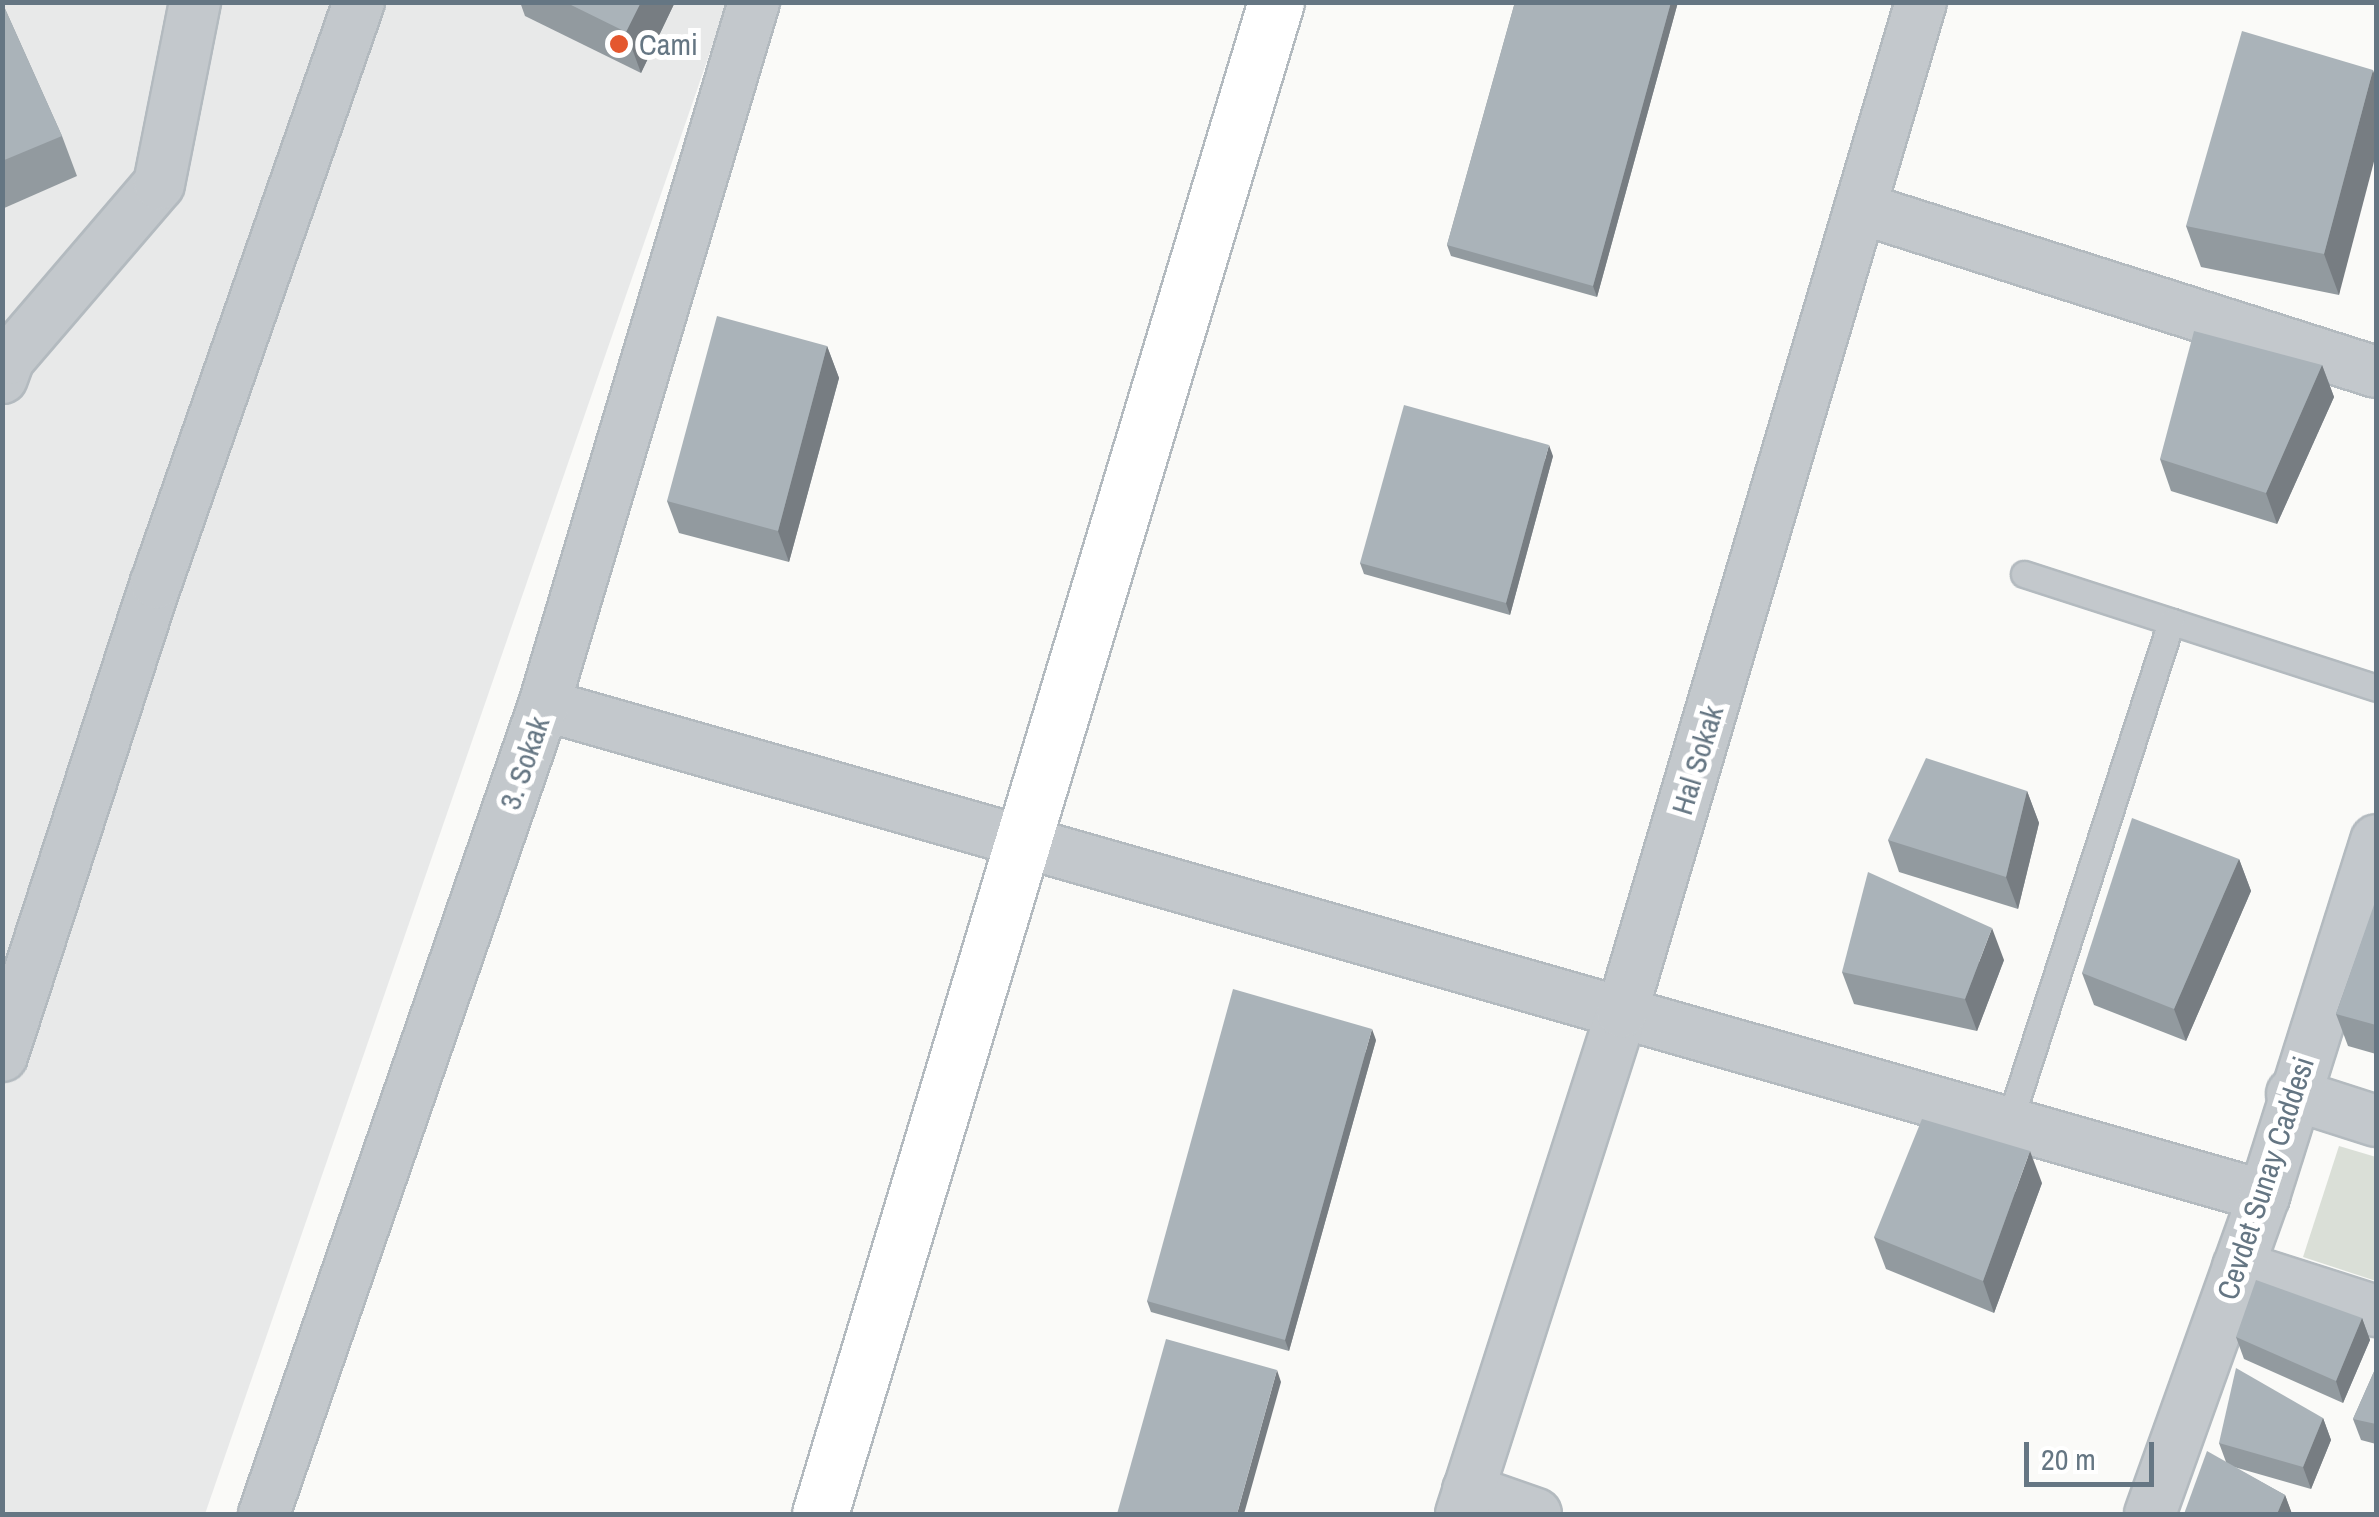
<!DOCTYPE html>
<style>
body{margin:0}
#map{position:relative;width:2379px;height:1517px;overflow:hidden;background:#fafaf8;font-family:"Archivo Narrow",sans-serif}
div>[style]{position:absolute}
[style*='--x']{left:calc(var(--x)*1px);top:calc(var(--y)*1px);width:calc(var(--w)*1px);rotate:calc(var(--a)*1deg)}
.built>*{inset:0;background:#e8e9e9}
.green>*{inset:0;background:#dadfd7}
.roads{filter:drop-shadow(2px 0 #b3babf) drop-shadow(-2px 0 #b3babf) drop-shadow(0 2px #b3babf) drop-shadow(0 -2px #b3babf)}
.lane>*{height:25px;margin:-12.5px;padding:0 12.5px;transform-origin:12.5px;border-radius:12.5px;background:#c3c8cc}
.street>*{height:50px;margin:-25px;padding:0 25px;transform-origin:25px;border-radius:25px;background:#c3c8cc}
.secondary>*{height:55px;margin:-27.5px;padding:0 27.5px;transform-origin:27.5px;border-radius:27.5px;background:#fff}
.wall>*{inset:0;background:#929a9f}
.shaded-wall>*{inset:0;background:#777d82}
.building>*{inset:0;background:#aab3b9}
.dots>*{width:28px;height:28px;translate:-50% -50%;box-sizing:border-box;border:5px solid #fff;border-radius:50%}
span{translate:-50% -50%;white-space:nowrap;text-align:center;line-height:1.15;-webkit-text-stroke:10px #fff;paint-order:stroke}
.poi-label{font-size:30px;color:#657683}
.left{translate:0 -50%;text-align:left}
.street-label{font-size:30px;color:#657683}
.frame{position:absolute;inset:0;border:5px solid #657683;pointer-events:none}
.scale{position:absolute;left:2024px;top:1442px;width:130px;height:45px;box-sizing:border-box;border:5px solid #657683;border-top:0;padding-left:12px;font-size:30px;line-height:35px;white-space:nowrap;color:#657683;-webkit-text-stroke:8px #fff;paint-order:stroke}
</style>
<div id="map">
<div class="built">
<i style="clip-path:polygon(3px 3px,727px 3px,205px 1514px,3px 1514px)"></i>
</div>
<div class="green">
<i style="clip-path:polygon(2339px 1146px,2376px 1157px,2376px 1281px,2303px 1257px)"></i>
</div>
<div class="roads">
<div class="lane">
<i style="--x:2024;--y:574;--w:370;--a:17.9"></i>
<i style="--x:2009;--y:1123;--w:527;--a:-72.08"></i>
</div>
<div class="street">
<i style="--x:1860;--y:208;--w:541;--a:17.63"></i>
<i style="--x:2;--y:378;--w:20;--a:-70"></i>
<i style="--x:9;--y:359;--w:230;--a:-49.4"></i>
<i style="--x:159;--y:184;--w:186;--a:-78.8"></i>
<i style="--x:544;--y:705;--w:1789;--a:15.93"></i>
<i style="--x:2;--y:1056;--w:497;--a:-72"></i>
<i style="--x:156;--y:583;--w:615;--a:-70.74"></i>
<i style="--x:2292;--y:1094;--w:88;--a:17.8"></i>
<i style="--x:2238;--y:1267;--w:145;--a:17.7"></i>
<i style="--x:1468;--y:1490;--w:72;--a:19.4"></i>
<i style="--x:264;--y:1514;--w:856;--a:-70.91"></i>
<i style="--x:544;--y:705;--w:734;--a:-73.37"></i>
<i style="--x:1461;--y:1514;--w:527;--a:-72.22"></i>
<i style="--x:1622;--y:1012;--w:1053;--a:-73.51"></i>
<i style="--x:2150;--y:1514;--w:338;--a:-70.3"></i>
<i style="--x:2264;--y:1196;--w:373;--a:-72.5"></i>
</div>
<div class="secondary">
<i style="--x:820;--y:1514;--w:1579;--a:-73.22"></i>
</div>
</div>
<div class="wall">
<i style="clip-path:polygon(2px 2px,62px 136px,77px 176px,2px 209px)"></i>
<i style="clip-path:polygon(520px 2px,675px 2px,641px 73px,525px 16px)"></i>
<i style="clip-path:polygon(1515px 2px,1678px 2px,1597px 297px,1451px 256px,1447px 245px)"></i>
<i style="clip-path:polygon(2373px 70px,2339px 295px,2201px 267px,2186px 226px)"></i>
<i style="clip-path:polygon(827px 346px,839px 378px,789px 562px,679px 533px,667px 501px)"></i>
<i style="clip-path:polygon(2322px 365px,2334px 397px,2277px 524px,2171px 491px,2160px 459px)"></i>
<i style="clip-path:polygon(1553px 456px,1510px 615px,1364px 574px,1360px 563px)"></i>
<i style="clip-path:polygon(2027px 791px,2039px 823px,2018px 909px,1899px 872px,1888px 840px)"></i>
<i style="clip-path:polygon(2239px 859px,2251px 891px,2186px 1041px,2094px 1005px,2082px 973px)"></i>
<i style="clip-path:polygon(2376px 902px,2376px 1054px,2348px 1046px,2336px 1014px)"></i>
<i style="clip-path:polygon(2004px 960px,1977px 1031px,1854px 1004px,1842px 972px)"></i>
<i style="clip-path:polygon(1376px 1040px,1289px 1351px,1151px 1312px,1147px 1301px)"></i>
<i style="clip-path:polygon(2042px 1183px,1994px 1313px,1886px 1269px,1874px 1237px)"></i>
<i style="clip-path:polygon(2362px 1318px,2370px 1340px,2343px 1403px,2244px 1359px,2236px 1337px)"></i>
<i style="clip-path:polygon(2376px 1367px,2376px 1444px,2361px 1440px,2353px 1419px)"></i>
<i style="clip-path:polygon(2323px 1418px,2331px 1440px,2311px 1489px,2234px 1467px,2285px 1495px,2292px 1514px,2184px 1514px,2226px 1462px,2219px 1443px)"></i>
</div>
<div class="shaded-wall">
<i style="clip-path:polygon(641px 2px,675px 2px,641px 73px,626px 32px)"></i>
<i style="clip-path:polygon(1671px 2px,1678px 2px,1597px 297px,1593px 286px)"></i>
<i style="clip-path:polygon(2373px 70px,2376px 79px,2376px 154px,2339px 295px,2324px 254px)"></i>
<i style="clip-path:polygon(827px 346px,839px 378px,789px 562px,778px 531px)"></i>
<i style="clip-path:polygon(2322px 365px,2334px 397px,2277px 524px,2266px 493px)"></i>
<i style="clip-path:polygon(1549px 445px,1553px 456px,1510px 615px,1506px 603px)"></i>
<i style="clip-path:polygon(2027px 791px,2039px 823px,2018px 909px,2006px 877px)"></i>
<i style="clip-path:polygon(2239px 859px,2251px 891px,2186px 1041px,2174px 1009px)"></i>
<i style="clip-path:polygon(1992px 928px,2004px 960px,1977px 1031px,1965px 999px)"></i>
<i style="clip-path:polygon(1372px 1029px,1376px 1040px,1289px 1351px,1285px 1340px)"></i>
<i style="clip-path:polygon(2030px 1151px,2042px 1183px,1994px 1313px,1983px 1281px)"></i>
<i style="clip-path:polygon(2362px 1318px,2370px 1340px,2343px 1403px,2336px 1381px)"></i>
<i style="clip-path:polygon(1277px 1370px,1281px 1382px,1244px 1514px,1237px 1514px)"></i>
<i style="clip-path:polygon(2323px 1418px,2331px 1440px,2311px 1489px,2303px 1467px)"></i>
<i style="clip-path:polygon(2285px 1495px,2292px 1514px,2277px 1514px)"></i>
</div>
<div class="building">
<i style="clip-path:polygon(2px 2px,62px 136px,2px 161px)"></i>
<i style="clip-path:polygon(565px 2px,641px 2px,626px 32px)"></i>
<i style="clip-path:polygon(1515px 2px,1671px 2px,1593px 286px,1447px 245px)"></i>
<i style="clip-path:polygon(2242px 31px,2373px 70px,2324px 254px,2186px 226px)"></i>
<i style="clip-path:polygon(717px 316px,827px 346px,778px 531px,667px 501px)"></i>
<i style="clip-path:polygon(2194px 331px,2322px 365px,2266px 493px,2160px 459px)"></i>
<i style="clip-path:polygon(1404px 405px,1549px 445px,1506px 603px,1360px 563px)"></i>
<i style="clip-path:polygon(1926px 758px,2027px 791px,2006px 877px,1888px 840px)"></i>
<i style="clip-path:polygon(2132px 818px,2239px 859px,2174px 1009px,2082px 973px)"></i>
<i style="clip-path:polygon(1868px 872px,1992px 928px,1965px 999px,1842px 972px)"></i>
<i style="clip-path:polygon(2375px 902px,2376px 902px,2376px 1025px,2336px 1014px)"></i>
<i style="clip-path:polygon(1233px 989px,1372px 1029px,1285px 1340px,1147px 1301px)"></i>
<i style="clip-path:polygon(1922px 1119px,2030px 1151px,1983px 1281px,1874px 1237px)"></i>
<i style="clip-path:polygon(2256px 1280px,2362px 1318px,2336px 1381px,2236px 1337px)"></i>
<i style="clip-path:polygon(1166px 1339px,1277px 1370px,1237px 1514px,1117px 1514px)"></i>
<i style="clip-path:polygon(2376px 1367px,2376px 1424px,2353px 1419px)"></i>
<i style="clip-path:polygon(2236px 1368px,2323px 1418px,2303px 1467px,2219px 1443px)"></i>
<i style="clip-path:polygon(2207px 1451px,2285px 1495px,2277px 1514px,2184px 1514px)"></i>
</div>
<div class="dots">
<i style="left:619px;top:44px;background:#e4572e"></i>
</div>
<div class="poi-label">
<span class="left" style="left:639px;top:44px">Cami</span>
</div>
<div class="street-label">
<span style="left:1697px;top:760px;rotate:-73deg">Hal Sokak</span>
<span style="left:524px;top:763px;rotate:-71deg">3. Sokak</span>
<span style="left:2265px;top:1178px;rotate:-72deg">Cevdet Sunay Caddesi</span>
</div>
<div class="frame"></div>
<div class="scale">20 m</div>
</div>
